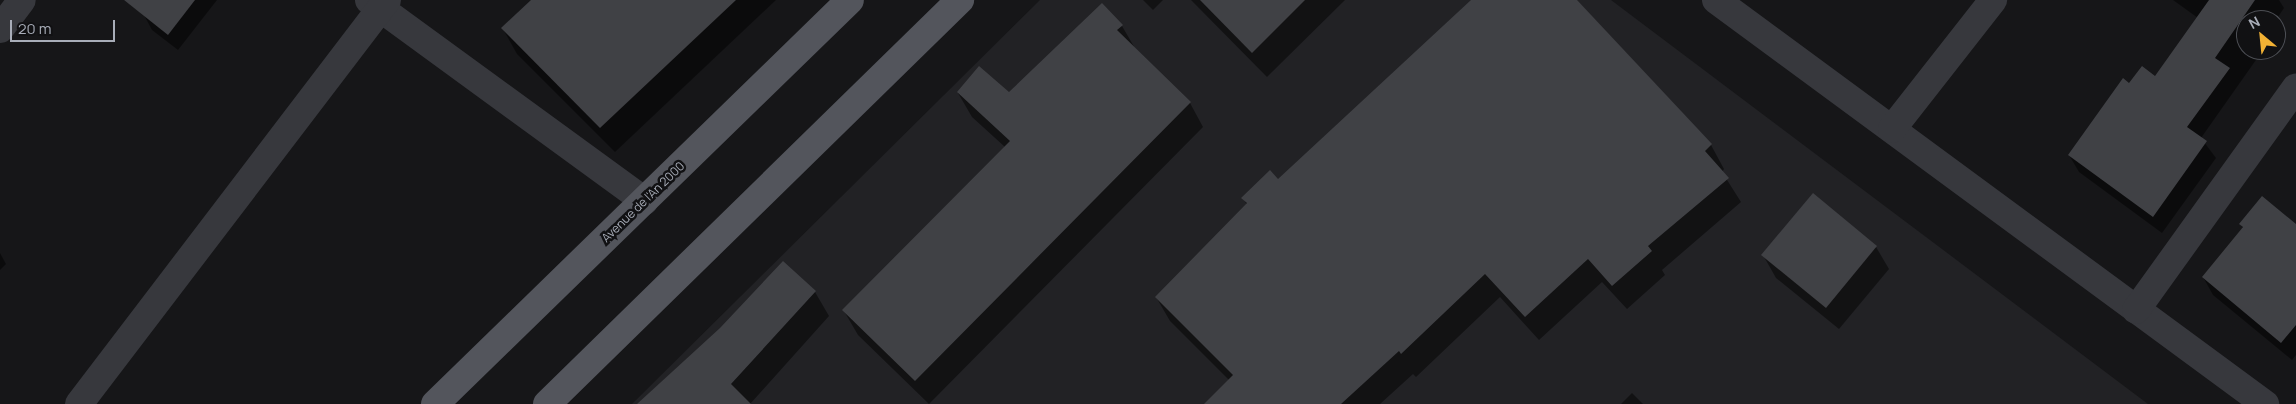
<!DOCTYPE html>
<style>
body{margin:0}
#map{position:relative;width:2296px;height:404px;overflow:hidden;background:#161618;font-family:Manrope,sans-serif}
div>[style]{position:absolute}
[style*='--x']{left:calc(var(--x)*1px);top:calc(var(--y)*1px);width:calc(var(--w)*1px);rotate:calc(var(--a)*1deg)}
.built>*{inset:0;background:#222225}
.shadow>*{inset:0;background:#0007}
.building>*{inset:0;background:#404145}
.street>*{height:28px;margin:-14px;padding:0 14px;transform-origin:14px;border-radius:14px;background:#37383d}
.primary>*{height:28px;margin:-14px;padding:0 14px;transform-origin:14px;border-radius:14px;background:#53555c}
span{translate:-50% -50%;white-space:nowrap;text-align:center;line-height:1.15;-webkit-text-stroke:5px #111113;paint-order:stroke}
.street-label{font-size:12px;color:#a8adb8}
.north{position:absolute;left:2236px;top:10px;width:50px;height:50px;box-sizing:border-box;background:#111113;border:1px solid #4d4f55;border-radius:50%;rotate:332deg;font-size:14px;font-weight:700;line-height:20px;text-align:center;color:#a8adb8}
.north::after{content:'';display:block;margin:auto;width:18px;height:22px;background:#f2b134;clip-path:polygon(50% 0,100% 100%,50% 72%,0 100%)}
.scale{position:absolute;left:10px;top:20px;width:105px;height:22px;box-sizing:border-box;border:2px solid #a8adb8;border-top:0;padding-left:6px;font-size:15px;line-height:18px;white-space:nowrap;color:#a8adb8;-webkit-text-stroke:4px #111113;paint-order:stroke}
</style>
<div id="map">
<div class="built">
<i style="clip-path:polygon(1040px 0,1611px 0,2148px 404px,632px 404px)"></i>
</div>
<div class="shadow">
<i style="clip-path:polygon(124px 0,217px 0,178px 50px,152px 30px,144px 15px)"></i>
<i style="clip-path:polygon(533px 0,776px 0,615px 152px,517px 54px,503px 29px)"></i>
<i style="clip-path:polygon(1143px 0,1163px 0,1153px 10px)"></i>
<i style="clip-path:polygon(1191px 0,1345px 0,1267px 77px)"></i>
<i style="clip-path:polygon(1473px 0,1576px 0,1711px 145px,1724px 169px,1722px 172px,1741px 202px,1662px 270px,1665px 275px,1627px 309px,1602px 282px,1539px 340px,1500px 297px,1416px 377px,1413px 374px,1380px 404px,1205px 404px,1229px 380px,1170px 321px,1156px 297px,1247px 205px,1243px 198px,1278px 181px)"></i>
<i style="clip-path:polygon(2173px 0,2279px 0,2284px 8px,2278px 17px,2282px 23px,2276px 31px,2276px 20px,2246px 20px,2246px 50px,2263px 50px,2201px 138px,2216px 158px,2162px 233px,2079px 172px,2069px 155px,2130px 85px,2155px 77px,2198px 18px)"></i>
<i style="clip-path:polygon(1122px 26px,1136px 50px,1190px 103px,1203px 127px,929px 404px,858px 335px,844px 311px,1005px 147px,972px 117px,958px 93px,1009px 94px)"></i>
<i style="clip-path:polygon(2241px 224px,2296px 226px,2296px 355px,2292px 360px,2213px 295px,2203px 277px,2243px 229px)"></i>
<i style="clip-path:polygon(1876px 247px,1889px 269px,1839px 329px,1776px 278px,1763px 255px)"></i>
<i style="clip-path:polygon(0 253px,6px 264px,0 270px)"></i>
<i style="clip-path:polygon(783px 262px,815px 292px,829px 316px,750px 404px,639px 404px,721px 329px)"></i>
<i style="clip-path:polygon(1632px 393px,1643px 404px,1621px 404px)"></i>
</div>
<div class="building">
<i style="clip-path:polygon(124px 0,195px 0,168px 35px)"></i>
<i style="clip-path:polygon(531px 0,736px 0,600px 128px,501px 28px)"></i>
<i style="clip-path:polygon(1200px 0,1305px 0,1252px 53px)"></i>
<i style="clip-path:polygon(1471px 0,1577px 0,1712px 144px,1705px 151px,1729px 178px,1648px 246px,1652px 251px,1612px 286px,1588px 259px,1525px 317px,1485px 274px,1401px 354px,1399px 351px,1341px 404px,1204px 404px,1233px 375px,1155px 297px,1247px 203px,1241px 198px,1270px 170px,1278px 179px)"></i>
<i style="clip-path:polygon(2209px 0,2255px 0,2215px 58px,2230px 68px,2187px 127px,2207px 141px,2153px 217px,2068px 155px,2123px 78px,2129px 83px,2142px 66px,2155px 76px)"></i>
<i style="clip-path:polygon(1102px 3px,1123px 25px,1117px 30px,1191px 102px,915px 381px,842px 310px,1010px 141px,957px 92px,979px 66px,1009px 92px)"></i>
<i style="clip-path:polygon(1813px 193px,1877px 246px,1826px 308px,1761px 255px)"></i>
<i style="clip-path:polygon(2262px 196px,2296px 224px,2296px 325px,2281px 343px,2202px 277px,2243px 227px,2239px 224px)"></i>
<i style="clip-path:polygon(783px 261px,816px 291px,731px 384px,751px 404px,637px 404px,720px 328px)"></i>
</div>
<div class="street">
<i style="--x:369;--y:0;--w:341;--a:36.1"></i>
<i style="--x:1716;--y:0;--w:682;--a:36.35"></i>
<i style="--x:0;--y:29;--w:36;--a:-53"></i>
<i style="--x:1892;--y:129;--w:164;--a:-51.9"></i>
<i style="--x:2136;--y:310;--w:274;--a:-54.3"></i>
<i style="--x:79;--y:404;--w:508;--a:-52.68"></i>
</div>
<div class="primary">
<i style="--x:435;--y:404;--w:579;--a:-44.23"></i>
<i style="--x:547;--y:404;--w:578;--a:-44.37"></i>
</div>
<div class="street-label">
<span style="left:643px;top:202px;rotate:-44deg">Avenue de l'An 2000</span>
</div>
<div class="north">N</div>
<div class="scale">20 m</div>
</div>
